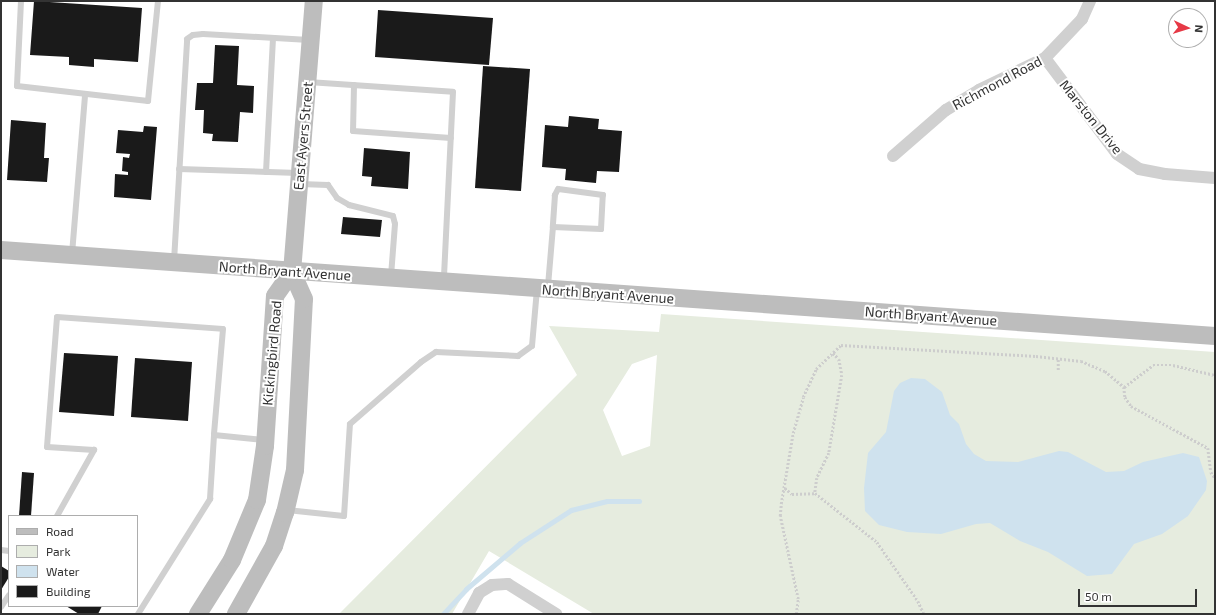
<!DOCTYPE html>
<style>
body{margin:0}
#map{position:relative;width:1216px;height:615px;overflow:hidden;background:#fff;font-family:"Exo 2",sans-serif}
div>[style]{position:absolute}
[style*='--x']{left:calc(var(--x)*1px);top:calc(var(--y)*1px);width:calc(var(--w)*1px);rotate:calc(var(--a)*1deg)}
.green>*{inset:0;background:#e6ecdf}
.water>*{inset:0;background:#cfe2ee}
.stream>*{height:5px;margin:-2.5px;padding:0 2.5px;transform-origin:2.5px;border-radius:2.5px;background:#cfe2ee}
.building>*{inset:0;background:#1a1a1a}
.path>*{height:2.5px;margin-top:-1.25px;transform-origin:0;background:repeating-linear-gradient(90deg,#cdcdcd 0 2px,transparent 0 4px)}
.lane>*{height:6px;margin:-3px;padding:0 3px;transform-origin:3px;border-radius:3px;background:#d0d0d0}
.street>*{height:12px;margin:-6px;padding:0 6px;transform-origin:6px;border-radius:6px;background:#d0d0d0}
.secondary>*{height:18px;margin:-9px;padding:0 9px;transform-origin:9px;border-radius:9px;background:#bdbdbd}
span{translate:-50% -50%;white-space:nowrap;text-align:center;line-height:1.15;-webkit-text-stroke:4px #fff;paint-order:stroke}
.street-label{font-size:14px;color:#333}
.frame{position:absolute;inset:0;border:2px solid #333;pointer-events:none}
.legend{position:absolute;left:8px;top:515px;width:130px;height:92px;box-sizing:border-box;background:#fff;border:1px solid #adadad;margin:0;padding:5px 7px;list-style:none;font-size:12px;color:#333}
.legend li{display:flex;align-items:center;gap:8px;height:20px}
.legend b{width:20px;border:1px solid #adadad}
.north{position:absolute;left:1168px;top:8px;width:40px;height:40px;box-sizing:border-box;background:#fff;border:1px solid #adadad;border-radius:50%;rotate:94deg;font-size:11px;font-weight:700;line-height:16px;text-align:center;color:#333}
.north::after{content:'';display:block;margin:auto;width:14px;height:18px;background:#e63946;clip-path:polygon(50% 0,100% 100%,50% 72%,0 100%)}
.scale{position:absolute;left:1078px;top:589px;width:119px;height:18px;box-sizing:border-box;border:2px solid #333;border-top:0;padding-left:5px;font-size:12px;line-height:14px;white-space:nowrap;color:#333;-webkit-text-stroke:3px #fff;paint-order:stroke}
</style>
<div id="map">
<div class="green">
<i style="clip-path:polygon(evenodd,661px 314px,1215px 352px,1215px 614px,594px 614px,489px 551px,452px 614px,339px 614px,577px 375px,549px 326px,659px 332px,661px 314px,657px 355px,650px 446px,622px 456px,603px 410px,632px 364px,657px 355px)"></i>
</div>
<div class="water">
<i style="clip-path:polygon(911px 378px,925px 379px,942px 392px,950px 415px,959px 424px,966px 444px,974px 454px,986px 461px,1018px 462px,1059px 451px,1068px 452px,1106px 472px,1124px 471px,1143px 462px,1183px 453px,1199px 457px,1207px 481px,1206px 490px,1188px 516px,1162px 534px,1134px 544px,1112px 574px,1087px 576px,1048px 552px,1020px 541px,990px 523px,976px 524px,941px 534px,907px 532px,879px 525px,865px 511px,864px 488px,868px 453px,886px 432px,894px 391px,900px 383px)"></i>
</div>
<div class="stream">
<i style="--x:443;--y:614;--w:34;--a:-47"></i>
<i style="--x:466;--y:589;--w:71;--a:-40.4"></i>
<i style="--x:520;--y:543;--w:61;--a:-32.9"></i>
<i style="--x:571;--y:510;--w:37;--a:-14"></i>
<i style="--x:607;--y:501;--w:32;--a:0"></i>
</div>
<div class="building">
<i style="clip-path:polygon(34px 1px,142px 8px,138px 62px,94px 59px,94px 67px,69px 65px,69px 57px,30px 55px)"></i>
<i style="clip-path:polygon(378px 10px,493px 18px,489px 65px,375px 57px)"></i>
<i style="clip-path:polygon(215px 45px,239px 46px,237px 85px,254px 86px,253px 113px,240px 112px,238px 142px,212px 141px,213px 134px,203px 133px,204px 110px,195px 110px,197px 83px,213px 83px)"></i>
<i style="clip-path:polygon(483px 66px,530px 69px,521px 191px,475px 188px)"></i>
<i style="clip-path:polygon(569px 116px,599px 119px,598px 129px,622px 131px,619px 172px,597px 171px,596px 183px,565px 180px,566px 169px,542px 167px,545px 125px,568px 127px)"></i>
<i style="clip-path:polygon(11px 120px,46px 123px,44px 158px,49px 158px,47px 182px,7px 180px)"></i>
<i style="clip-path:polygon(144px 126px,157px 127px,151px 200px,114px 197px,115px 174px,128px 175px,128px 172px,122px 171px,123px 157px,129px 158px,130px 154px,116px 153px,118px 130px,143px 132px)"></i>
<i style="clip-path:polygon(364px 148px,410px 152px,408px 189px,371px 186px,372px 177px,362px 176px)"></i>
<i style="clip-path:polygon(343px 217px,382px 220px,380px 237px,341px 234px)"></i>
<i style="clip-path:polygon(64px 353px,118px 356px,114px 416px,59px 412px)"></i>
<i style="clip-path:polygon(135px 358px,192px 362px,188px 421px,131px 417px)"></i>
<i style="clip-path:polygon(22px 472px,34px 473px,31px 516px,19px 516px)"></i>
<i style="clip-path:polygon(1px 566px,9px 571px,9px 577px,1px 590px)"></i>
<i style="clip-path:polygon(66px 606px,102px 606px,98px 614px,79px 614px)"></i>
</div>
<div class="path">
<i style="--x:833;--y:353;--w:8;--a:45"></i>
<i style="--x:839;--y:359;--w:16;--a:79"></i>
<i style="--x:842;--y:375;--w:79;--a:99.5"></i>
<i style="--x:829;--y:453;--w:28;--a:116"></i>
<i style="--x:817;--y:478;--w:15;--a:98"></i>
<i style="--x:815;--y:493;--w:79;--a:38.3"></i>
<i style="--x:877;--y:542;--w:72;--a:55.2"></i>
<i style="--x:918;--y:601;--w:14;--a:65"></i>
<i style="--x:1058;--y:370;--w:12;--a:-90"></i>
<i style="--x:1124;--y:387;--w:10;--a:84"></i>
<i style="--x:1125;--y:397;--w:11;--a:56"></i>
<i style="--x:1131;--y:406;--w:88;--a:28.6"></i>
<i style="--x:1208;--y:448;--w:24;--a:83"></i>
<i style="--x:1211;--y:472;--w:7;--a:56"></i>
<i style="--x:785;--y:488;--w:9;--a:41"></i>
<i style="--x:792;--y:494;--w:23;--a:-2"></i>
<i style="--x:796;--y:614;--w:15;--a:-82"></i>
<i style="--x:798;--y:599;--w:85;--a:-102.2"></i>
<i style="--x:780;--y:516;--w:12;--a:-85"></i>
<i style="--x:781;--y:504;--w:72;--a:-80.4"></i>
<i style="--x:793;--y:433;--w:37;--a:-74"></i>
<i style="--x:803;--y:397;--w:31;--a:-65"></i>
<i style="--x:816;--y:369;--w:35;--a:-44"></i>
<i style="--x:841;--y:345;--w:195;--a:3.2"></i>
<i style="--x:1036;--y:356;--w:45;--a:6.3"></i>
<i style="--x:1081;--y:361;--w:26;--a:23"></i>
<i style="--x:1105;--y:371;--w:25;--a:40"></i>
<i style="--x:1124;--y:387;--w:36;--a:-37"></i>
<i style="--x:1153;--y:365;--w:20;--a:0"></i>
<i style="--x:1173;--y:365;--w:43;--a:13.4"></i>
</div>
<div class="lane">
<i style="--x:21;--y:1;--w:85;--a:92.7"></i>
<i style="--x:17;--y:86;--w:132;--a:6.5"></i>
<i style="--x:148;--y:101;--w:100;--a:-84.3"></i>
<i style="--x:308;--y:82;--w:145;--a:3.9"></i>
<i style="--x:453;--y:92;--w:187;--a:92.8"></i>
<i style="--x:354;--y:85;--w:46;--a:91.2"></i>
<i style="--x:353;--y:131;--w:98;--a:4.1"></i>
<i style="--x:179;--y:169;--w:119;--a:1.9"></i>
<i style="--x:266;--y:172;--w:134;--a:-87"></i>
<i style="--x:300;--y:184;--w:28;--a:2"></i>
<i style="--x:328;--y:185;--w:16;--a:55"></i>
<i style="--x:337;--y:198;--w:14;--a:30"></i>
<i style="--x:349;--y:205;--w:45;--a:14"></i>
<i style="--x:393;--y:216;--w:8;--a:76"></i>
<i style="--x:395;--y:224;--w:52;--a:94.4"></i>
<i style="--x:72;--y:254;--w:160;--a:-85.3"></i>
<i style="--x:174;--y:261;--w:222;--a:-86.6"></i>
<i style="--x:187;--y:39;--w:7;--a:-34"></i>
<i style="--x:193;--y:35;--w:10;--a:-6"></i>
<i style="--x:203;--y:34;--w:106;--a:3.2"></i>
<i style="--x:548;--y:286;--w:59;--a:-85.2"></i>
<i style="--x:553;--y:227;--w:48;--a:2.4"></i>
<i style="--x:601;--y:229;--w:34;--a:-87"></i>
<i style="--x:603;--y:195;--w:45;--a:-172.4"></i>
<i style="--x:558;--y:189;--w:7;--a:117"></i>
<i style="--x:555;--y:195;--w:32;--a:94"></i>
<i style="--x:287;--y:510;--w:57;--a:6"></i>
<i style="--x:344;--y:516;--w:92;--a:-86.3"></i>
<i style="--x:350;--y:424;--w:94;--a:-41.1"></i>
<i style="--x:421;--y:362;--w:18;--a:-34"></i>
<i style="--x:436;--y:352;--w:82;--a:2.8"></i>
<i style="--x:518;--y:356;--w:17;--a:-36"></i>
<i style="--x:532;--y:346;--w:57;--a:-85"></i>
<i style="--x:57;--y:516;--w:76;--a:-60.7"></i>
<i style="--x:94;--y:450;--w:47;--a:-176.3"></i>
<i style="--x:47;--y:447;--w:130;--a:-85.6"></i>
<i style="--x:57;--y:317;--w:166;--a:4.1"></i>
<i style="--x:223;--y:329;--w:106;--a:94.9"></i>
<i style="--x:1;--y:550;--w:8;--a:7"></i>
<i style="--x:1;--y:607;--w:14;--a:-56"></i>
<i style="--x:138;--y:614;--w:136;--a:-57.9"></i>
<i style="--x:210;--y:499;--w:64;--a:-86.4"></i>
<i style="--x:214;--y:435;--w:49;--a:5.8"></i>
</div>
<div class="street">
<i style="--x:1045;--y:58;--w:120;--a:53.1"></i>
<i style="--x:1117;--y:154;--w:27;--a:34"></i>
<i style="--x:1139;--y:169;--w:26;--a:11"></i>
<i style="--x:1165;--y:174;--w:50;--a:4.6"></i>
<i style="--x:893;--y:156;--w:70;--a:-41"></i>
<i style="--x:946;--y:110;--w:39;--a:-31"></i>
<i style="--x:979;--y:90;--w:73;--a:-25.9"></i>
<i style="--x:1045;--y:58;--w:54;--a:-46.5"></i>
<i style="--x:1082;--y:19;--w:20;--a:-66"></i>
<i style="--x:468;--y:614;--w:24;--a:-62"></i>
<i style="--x:479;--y:593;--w:15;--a:-32"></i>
<i style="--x:492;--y:585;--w:16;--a:-4"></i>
<i style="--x:508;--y:584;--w:57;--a:32"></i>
</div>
<div class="secondary">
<i style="--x:1;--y:250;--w:1217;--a:4.05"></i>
<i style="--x:198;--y:614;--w:64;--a:-57.8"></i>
<i style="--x:232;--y:560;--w:65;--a:-67.4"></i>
<i style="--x:257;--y:500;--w:55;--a:-81.6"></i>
<i style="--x:265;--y:446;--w:150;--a:-86.2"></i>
<i style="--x:275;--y:296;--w:29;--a:-55"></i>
<i style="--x:236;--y:614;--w:78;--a:-60.8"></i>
<i style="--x:274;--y:546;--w:35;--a:-72"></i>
<i style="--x:285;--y:513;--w:44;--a:-76.9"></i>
<i style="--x:295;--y:470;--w:171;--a:-87"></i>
<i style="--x:304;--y:299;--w:30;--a:-114"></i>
<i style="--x:292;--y:272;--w:272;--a:-85.4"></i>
</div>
<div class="street-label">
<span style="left:997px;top:83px;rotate:-28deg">Richmond Road</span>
<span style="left:1091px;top:117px;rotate:51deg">Marston Drive</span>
<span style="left:303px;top:136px;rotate:-85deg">East Ayers Street</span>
<span style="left:285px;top:271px;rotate:4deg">North Bryant Avenue</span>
<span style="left:608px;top:294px;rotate:4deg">North Bryant Avenue</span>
<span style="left:931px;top:316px;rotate:4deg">North Bryant Avenue</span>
<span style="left:272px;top:353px;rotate:-85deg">Kickingbird Road</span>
</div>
<div class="frame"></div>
<ul class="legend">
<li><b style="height:5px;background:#bdbdbd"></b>Road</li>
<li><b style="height:11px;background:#e6ecdf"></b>Park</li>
<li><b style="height:11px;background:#cfe2ee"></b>Water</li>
<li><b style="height:11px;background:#1a1a1a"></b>Building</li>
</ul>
<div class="north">N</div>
<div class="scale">50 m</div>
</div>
